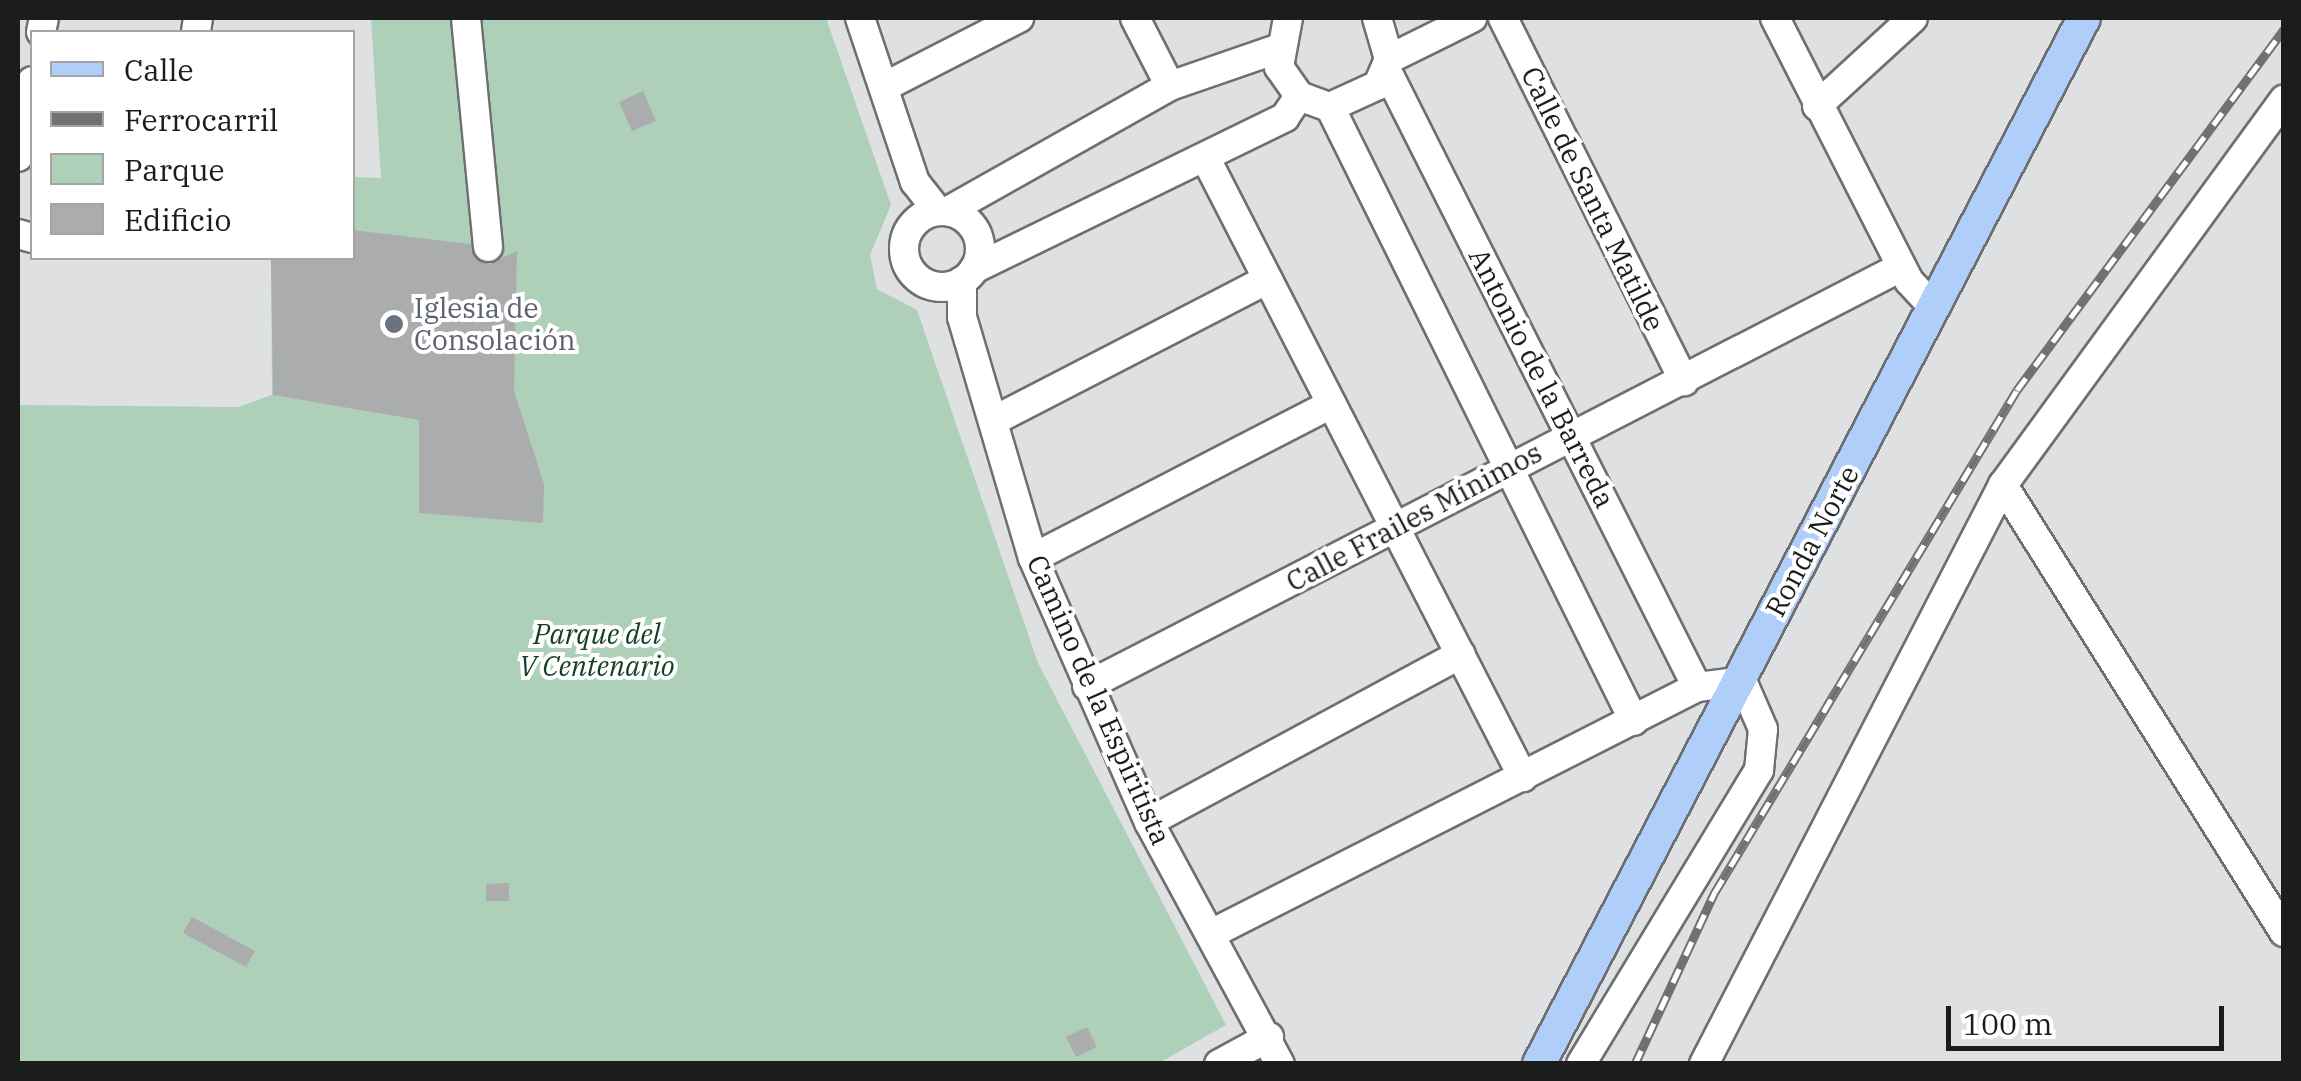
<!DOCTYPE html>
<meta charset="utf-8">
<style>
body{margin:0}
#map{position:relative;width:2301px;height:1081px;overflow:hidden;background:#dee0e2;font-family:"IBM Plex Serif",serif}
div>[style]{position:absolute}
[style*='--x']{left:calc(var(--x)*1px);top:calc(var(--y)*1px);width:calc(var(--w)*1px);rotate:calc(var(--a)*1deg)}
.green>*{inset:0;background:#aed0b8}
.building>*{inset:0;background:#abacae}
.roads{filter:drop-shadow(2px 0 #6d6f70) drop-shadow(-2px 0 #6d6f70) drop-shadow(0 2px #6d6f70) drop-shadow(0 -2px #6d6f70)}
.minor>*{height:28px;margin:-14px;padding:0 14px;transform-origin:14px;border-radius:14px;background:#fff}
.minor>.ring{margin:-14px;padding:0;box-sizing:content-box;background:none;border:28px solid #fff;border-radius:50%}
.major>*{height:32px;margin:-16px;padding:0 16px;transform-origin:16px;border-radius:16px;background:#b0cefa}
.rail>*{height:9px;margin-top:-4.5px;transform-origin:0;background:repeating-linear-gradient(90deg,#fff 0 15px,#707172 0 30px);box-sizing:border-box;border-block:2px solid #707172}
.dots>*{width:28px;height:28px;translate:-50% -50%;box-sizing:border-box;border:5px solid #fff;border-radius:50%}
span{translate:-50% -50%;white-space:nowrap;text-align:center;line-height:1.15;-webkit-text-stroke:8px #fff;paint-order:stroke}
.street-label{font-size:28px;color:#1b1c1c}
.worship-label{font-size:28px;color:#5b616d}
.left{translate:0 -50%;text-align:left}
.park-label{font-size:28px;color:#113f24;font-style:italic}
.frame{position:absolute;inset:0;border:20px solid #1b1c1c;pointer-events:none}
.legend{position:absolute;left:30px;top:30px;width:325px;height:230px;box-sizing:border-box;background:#fff;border:2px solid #a4a4a4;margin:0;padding:12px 18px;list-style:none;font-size:30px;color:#1b1c1c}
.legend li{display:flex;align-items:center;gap:20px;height:50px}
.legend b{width:50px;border:2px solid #a4a4a4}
.scale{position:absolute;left:1946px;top:1006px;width:278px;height:45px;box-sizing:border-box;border:5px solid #1b1c1c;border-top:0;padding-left:12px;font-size:30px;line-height:35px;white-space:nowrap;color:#1b1c1c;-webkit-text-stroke:8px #fff;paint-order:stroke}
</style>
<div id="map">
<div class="green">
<i style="clip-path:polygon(371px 18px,826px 18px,891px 205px,870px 255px,877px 289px,917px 310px,1038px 663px,1226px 1025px,1157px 1064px,18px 1063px,18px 405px,238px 407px,272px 395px,271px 258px,352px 258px,353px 177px,381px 178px)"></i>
</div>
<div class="building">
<i style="clip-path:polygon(643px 91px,656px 121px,632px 131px,619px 102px)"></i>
<i style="clip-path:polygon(352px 230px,470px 244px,489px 264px,517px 251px,514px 391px,544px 484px,543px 523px,419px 513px,419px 420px,273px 395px,271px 258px,352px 258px)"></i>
<i style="clip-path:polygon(509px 883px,509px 901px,486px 901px,486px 884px)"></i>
<i style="clip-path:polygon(192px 917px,255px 951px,246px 967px,183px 933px)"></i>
<i style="clip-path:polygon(1087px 1027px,1097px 1047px,1076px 1057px,1066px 1037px)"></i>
</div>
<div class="roads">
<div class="minor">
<i style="--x:466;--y:18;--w:230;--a:84.5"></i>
<i style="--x:860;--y:18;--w:173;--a:71.5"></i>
<i style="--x:915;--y:182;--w:37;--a:52"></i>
<i style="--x:1135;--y:18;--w:76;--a:62.8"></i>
<i style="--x:1288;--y:18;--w:50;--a:100.4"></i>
<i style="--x:1279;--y:67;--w:35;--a:55"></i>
<i style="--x:1299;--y:96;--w:33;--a:20"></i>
<i style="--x:1330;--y:107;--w:53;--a:-24.6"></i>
<i style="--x:1378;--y:85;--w:28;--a:-67"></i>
<i style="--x:1389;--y:59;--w:43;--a:-106.3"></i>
<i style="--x:1503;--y:18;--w:406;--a:63.5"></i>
<i style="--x:1775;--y:18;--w:295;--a:63"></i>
<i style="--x:1909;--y:281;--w:34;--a:47"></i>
<i style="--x:41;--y:32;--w:14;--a:-78"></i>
<i style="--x:196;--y:32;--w:14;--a:-82"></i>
<i style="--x:1389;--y:59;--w:93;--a:-26.3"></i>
<i style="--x:1386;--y:69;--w:692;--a:63.29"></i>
<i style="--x:884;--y:87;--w:152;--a:-27.1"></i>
<i style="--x:1817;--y:106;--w:130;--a:-42.5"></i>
<i style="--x:1330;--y:107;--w:685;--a:63.66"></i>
<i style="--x:18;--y:157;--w:77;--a:-79.6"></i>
<i style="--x:1205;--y:157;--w:697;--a:62.85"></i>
<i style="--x:948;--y:211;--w:255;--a:-29.4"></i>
<i style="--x:1170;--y:86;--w:113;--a:-19.1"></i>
<i class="ring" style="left:904px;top:211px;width:48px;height:48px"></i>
<i style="--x:18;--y:234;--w:15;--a:16"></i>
<i style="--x:974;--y:269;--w:346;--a:-26"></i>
<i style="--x:1285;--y:117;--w:25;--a:-56"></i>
<i style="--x:962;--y:281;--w:36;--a:90"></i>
<i style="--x:962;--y:317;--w:251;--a:73.6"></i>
<i style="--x:1033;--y:558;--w:288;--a:66.3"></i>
<i style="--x:1149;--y:822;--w:275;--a:61.6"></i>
<i style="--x:993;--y:421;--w:309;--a:-27.3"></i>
<i style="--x:2003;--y:485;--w:528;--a:57.85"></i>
<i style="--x:1033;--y:558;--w:336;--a:-27.3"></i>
<i style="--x:1087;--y:686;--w:916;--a:-27.24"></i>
<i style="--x:1149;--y:822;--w:354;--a:-28.3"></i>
<i style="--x:1213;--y:933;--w:543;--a:-26.94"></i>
<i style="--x:1697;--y:687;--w:41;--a:-7"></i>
<i style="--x:1219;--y:1064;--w:57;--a:-28.4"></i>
<i style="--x:1581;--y:1064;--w:344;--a:-58.8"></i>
<i style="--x:1759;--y:770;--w:41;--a:-84.4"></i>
<i style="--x:1763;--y:729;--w:58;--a:-113.5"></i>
<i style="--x:1704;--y:1064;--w:652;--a:-62.69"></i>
<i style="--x:2003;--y:485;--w:477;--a:-53.9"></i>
</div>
<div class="major">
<i style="--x:1539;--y:1064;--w:1179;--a:-62.48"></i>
</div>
</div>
<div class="rail">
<i style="--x:1635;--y:1064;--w:190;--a:-65.1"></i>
<i style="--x:1715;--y:892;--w:586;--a:-58.97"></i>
<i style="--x:2017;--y:390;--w:449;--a:-53.5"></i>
</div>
<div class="dots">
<i style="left:394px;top:324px;background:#6b7280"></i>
</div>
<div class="street-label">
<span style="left:1593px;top:199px;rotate:64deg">Calle de Santa Matilde</span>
<span style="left:1542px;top:378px;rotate:63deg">Antonio de la Barreda</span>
<span style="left:1414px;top:517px;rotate:-28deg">Calle Frailes Mínimos</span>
<span style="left:1812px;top:541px;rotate:-62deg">Ronda Norte</span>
<span style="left:1099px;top:700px;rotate:66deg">Camino de la Espiritista</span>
</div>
<div class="worship-label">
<span class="left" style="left:414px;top:324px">Iglesia de<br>Consolación</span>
</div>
<div class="park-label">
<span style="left:597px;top:650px">Parque del<br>V Centenario</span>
</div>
<div class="frame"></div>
<ul class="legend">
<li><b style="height:12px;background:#b0cefa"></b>Calle</li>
<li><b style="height:12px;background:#707172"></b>Ferrocarril</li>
<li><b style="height:28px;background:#aed0b8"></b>Parque</li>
<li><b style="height:28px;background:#abacae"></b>Edificio</li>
</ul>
<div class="scale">100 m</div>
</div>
